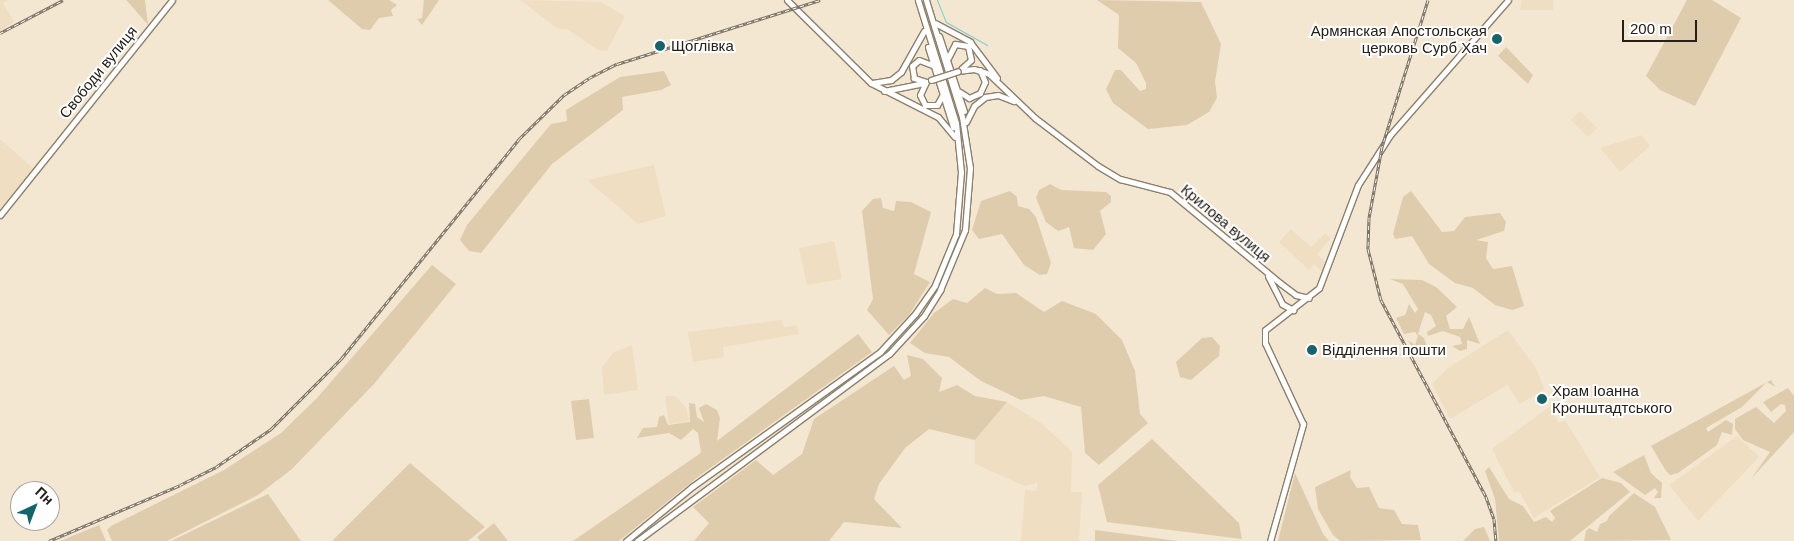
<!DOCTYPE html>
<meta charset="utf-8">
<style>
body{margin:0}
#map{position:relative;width:1794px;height:541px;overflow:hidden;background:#f4e7d1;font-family:Helvetica,sans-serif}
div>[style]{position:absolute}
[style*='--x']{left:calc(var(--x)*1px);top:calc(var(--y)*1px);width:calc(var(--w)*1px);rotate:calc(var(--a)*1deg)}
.built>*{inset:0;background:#efdec1}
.green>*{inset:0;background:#dfccad}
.stream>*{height:1px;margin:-0.5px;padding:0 0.5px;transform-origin:0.5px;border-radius:0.5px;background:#83ccd2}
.roads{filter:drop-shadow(1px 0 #8c806c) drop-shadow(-1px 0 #8c806c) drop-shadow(0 1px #8c806c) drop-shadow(0 -1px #8c806c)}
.major>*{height:5px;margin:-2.5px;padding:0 2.5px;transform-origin:2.5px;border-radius:2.5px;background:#fff}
.rail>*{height:3px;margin-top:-1.5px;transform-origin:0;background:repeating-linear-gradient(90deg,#fff 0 4px,#786f62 0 8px);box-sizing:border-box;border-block:1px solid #786f62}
.bridges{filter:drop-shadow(1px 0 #8c806c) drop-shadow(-1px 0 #8c806c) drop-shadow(0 1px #8c806c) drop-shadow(0 -1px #8c806c)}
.major-bridge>*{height:5px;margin:-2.5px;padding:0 2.5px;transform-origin:2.5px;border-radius:2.5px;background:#fff}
.dots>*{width:14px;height:14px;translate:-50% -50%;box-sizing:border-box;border:2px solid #fff;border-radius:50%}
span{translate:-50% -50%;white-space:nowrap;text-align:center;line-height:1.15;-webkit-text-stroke:4px #fff;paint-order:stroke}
.poi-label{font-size:15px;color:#252018}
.right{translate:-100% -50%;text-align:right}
.left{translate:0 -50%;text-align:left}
.street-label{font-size:15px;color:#252018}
.north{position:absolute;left:10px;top:481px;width:50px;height:50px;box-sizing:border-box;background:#fff;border:1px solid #a8a6a3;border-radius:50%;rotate:43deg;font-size:14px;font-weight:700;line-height:20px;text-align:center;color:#252018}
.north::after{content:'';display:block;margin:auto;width:18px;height:22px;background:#15646a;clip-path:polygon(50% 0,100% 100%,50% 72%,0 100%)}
.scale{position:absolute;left:1622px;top:20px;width:75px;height:22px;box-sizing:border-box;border:2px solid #252018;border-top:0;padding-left:6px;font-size:15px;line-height:18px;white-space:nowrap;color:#252018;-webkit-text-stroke:4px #fff;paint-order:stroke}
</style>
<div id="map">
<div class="built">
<i style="clip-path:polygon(0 0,8px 0,3px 3px,14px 22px,0 31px)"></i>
<i style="clip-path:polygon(520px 0,601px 2px,625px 16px,607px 51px,598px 50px,567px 29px,558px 29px)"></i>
<i style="clip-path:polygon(1522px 0,1553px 0,1553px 10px,1520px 10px)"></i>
<i style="clip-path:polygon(1580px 111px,1597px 128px,1588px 137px,1571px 120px)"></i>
<i style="clip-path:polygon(1641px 135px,1650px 146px,1620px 172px,1600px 148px)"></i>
<i style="clip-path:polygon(0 139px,34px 169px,0 208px)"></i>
<i style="clip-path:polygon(654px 165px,666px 216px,638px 224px,587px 180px)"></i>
<i style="clip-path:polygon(1291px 229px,1311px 247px,1325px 233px,1331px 238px,1317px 254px,1327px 264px,1321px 271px,1314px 264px,1309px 270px,1279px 242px)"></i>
<i style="clip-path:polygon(834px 241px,842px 279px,807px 285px,799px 248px)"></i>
<i style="clip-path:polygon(782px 320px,784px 327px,797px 325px,799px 334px,723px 347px,724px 357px,693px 362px,688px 332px)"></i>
<i style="clip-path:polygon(1508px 330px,1536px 368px,1544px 389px,1520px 404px,1507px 385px,1450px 419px,1432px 384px,1448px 368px)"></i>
<i style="clip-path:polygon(632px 345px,638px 390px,604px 395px,602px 367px,614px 352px)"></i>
<i style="clip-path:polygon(675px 396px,686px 407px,689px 421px,669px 424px,665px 396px)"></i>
<i style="clip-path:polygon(1007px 402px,1041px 423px,1072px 452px,1071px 492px,1082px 492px,1079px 541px,1021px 541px,1025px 490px,1037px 491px,1037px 483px,1025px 486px,975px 464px,975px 440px)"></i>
<i style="clip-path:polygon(1549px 407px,1559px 423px,1565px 420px,1600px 477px,1534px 518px,1519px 491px,1514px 492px,1492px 449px)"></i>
<i style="clip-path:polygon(1737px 436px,1759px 457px,1698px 521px,1669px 485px)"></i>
</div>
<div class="green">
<i style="clip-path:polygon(126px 0,145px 0,148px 25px,129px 3px)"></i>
<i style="clip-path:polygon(328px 0,389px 0,397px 5px,391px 10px,393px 16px,379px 18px,370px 30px,362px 29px)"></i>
<i style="clip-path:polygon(424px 0,439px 0,422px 25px,417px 19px,422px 18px)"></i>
<i style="clip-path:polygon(1097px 0,1201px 2px,1221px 44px,1215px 82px,1217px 98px,1209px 112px,1187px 125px,1148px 129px,1113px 103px,1106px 89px,1115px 70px,1121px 70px,1140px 91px,1146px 89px,1146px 83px,1136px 63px,1118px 48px,1119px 15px)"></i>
<i style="clip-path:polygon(1687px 0,1712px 0,1741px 18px,1695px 106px,1660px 90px,1646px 76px)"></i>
<i style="clip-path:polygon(1506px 47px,1533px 75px,1528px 84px,1498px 56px)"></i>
<i style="clip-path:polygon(664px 71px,671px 85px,661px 90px,622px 97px,623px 110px,552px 164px,481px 253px,469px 251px,460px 240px,467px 225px,551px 124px,567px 121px,566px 110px,620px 77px)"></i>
<i style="clip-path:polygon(1050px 184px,1061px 190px,1106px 192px,1111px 196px,1111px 202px,1100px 211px,1106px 234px,1093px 250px,1074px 248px,1069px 227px,1058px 231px,1046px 222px,1036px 198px,1039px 190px)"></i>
<i style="clip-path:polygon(1010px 191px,1017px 197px,1018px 206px,1029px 209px,1036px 217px,1051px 263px,1047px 274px,1040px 275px,1024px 265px,1002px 234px,979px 239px,972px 230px,981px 201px)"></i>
<i style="clip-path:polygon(1411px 191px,1442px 232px,1454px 231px,1465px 217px,1500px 213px,1506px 222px,1504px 231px,1476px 240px,1488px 242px,1486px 258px,1493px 269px,1512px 266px,1524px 306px,1512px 310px,1495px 305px,1473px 288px,1455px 283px,1429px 264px,1412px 236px,1395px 239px,1393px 234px,1403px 197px)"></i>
<i style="clip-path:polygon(881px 198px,883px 208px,894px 211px,896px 201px,911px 202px,931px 212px,914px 274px,930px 282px,909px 315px,889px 335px,867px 310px,873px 299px,862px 211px,873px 199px)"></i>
<i style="clip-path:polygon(432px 265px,456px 284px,374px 384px,292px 469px,258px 495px,167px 541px,112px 541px,107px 530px,111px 526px,224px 470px,281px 433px,317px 398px)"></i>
<i style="clip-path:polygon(1390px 279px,1422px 280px,1436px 287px,1457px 307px,1446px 316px,1450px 329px,1463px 329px,1469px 317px,1480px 344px,1467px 340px,1467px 349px,1460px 351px,1452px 346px,1462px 344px,1460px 337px,1443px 331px,1428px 336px,1427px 332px,1436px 326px,1431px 315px,1425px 312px,1418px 334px,1424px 338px,1429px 352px,1424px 355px,1414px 352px,1408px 340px,1415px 345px,1418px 336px,1415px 332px,1404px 334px,1396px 318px,1405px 315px,1409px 304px,1415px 313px,1418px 309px,1403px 284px)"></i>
<i style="clip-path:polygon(985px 288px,997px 294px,1016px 293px,1044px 312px,1062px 301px,1096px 314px,1122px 340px,1135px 371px,1140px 414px,1148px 423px,1099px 465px,1085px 453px,1081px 407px,1044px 396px,1021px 400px,981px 381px,949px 357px,925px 353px,910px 343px,934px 313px,953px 299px,967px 303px)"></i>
<i style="clip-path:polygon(858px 334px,872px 352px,699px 476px,619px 541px,573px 541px,705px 450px,701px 453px,698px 433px,693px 429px,681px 440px,669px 433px,637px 438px,643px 428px,657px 427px,659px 417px,664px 415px,668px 425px,690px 422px,689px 403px,695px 404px,697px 417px,704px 422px,699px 408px,706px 404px,717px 410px,720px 418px,717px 441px)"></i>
<i style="clip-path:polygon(1212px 337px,1220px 346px,1219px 356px,1191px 380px,1180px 377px,1176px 362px,1202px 338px)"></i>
<i style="clip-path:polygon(907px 355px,923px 359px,942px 378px,939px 392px,957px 385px,975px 396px,1007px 402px,975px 440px,929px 429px,905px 448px,879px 484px,874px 499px,902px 528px,844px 522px,829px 541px,694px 541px,709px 523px,693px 507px,756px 460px,773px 475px,802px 454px,814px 419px,894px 366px,904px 380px,911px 376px)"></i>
<i style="clip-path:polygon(1771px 380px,1775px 387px,1767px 382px,1742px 407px,1706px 428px,1708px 432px,1726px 420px,1733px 424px,1732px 435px,1722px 432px,1717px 445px,1678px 473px,1670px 475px,1666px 471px,1651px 446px)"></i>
<i style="clip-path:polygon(1788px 388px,1794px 396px,1794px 432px,1751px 479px,1770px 452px,1743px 440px,1735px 429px,1735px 419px,1756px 407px,1774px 423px,1786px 411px,1785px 405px,1781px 404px,1771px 412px,1763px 402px)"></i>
<i style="clip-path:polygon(589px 399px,594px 438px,576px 440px,571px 401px)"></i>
<i style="clip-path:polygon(1152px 439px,1239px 523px,1242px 539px,1107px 522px,1098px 485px)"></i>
<i style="clip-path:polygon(1644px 455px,1651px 473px,1662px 483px,1661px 498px,1654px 498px,1658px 492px,1655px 488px,1645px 495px,1613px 472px)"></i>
<i style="clip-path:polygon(410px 463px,485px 527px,468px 541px,332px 541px)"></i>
<i style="clip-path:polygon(1489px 467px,1509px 499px,1523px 506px,1534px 522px,1546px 517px,1552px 522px,1555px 518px,1550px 511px,1602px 478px,1621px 483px,1630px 492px,1570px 541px,1499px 541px,1495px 499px,1485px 471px)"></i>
<i style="clip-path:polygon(1351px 470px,1350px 477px,1357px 488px,1369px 487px,1379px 508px,1394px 510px,1402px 524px,1418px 525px,1421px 540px,1340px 541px,1333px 535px,1318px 509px,1315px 487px)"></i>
<i style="clip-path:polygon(1295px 473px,1323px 534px,1329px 541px,1278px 541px)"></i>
<i style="clip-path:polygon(1634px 493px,1655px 507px,1671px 540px,1584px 541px,1586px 531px,1589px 528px,1597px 532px,1600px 524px,1607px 521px,1609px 516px)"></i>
<i style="clip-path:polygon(268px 494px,301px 541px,171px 541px)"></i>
<i style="clip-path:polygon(494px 523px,508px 541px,480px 541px,477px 537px)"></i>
<i style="clip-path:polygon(99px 525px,106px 541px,60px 541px)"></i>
<i style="clip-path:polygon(1484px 527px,1490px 541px,1463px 541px,1475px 529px)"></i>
<i style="clip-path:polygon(1095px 530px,1178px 541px,1095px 541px)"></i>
</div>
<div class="stream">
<i style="--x:937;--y:0;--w:24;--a:68"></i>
<i style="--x:946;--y:22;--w:47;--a:29.3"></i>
</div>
<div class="roads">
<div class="major">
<i style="--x:787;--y:0;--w:118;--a:44.7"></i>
<i style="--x:871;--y:83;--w:75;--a:26.9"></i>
<i style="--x:938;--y:117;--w:26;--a:50"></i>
<i style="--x:935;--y:23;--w:40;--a:28"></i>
<i style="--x:970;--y:42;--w:45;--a:53.1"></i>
<i style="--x:939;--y:36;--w:79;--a:71.6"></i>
<i style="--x:928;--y:47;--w:84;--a:72.6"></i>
<i style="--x:948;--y:58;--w:16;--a:-63"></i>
<i style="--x:955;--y:44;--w:13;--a:9"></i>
<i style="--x:968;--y:46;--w:14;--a:78"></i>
<i style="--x:971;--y:60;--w:13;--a:138"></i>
<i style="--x:958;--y:71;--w:16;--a:-7"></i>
<i style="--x:974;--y:69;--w:16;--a:18"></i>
<i style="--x:989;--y:74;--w:64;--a:43.7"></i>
<i style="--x:1035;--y:118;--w:79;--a:37.3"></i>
<i style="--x:1098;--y:166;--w:26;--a:31"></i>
<i style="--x:1120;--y:179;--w:52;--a:14.6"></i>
<i style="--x:1170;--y:192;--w:143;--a:39.6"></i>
<i style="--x:1280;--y:283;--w:20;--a:37"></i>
<i style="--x:1296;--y:295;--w:13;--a:13"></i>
<i style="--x:926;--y:82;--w:13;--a:-162"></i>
<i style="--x:914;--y:78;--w:12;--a:-99"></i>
<i style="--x:912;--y:66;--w:9;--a:-41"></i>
<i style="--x:919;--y:60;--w:14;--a:21"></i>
<i style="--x:926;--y:82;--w:14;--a:115"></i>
<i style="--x:920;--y:95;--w:11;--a:63"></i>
<i style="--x:925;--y:105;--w:12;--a:0"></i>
<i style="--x:937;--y:105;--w:10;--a:-61"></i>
<i style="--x:872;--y:83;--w:19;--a:-9"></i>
<i style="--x:891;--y:80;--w:13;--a:-39"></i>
<i style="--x:901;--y:72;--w:47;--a:-60.7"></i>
<i style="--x:884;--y:91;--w:41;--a:-11.3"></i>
<i style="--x:960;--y:92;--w:11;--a:34"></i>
<i style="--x:969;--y:98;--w:12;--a:-24"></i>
<i style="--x:980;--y:93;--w:12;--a:-66"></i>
<i style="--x:985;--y:82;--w:13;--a:-113"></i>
<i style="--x:966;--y:122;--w:18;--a:-63"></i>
<i style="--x:974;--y:106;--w:14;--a:-39"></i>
<i style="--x:985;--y:97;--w:13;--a:-9"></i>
<i style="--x:998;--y:95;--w:17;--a:21"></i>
<i style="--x:0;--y:215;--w:275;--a:-51.3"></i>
<i style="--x:1268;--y:276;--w:31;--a:63"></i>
<i style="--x:1282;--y:304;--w:13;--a:29"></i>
<i style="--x:626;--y:541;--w:87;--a:-39.4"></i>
<i style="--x:693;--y:486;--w:230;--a:-35.6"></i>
<i style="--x:880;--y:352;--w:52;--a:-47.4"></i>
<i style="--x:915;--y:314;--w:35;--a:-55"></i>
<i style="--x:935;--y:285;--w:55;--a:-67.6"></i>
<i style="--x:956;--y:234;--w:62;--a:-85.4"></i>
<i style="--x:961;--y:172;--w:49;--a:-95.8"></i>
<i style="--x:956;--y:123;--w:129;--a:-107.2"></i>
<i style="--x:637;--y:541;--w:314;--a:-36.6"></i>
<i style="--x:889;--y:354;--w:52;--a:-47.4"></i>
<i style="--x:924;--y:316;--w:31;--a:-58"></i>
<i style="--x:940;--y:290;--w:65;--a:-67.4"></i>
<i style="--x:965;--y:230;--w:62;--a:-85.4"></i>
<i style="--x:970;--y:168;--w:52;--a:-98.9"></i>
<i style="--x:962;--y:117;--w:122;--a:-107.1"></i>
<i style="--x:1270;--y:541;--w:122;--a:-74.2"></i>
<i style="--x:1303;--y:424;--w:89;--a:-115.1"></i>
<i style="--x:1265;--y:343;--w:13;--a:-90"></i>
<i style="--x:1265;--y:330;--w:68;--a:-37.9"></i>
<i style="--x:1319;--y:288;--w:110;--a:-69.3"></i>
<i style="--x:1358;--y:185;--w:59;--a:-57.4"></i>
<i style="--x:1390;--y:135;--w:179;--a:-48.8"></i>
</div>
</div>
<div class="rail">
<i style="--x:1428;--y:0;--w:154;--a:107.4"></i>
<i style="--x:1382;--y:147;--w:72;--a:100.4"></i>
<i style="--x:1369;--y:218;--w:31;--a:92"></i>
<i style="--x:1368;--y:249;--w:53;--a:75.7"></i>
<i style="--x:1381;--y:300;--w:223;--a:61.9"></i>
<i style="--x:1486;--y:497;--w:23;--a:70"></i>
<i style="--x:1494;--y:519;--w:22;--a:85"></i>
<i style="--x:0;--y:33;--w:71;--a:-27.6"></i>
<i style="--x:49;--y:541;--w:142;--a:-23.1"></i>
<i style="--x:180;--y:485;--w:40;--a:-26.6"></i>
<i style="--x:216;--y:467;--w:67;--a:-34.6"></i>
<i style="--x:271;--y:429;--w:99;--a:-45"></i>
<i style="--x:341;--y:359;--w:283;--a:-51"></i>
<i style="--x:519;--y:139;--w:63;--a:-44.4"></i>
<i style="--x:564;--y:95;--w:30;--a:-34"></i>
<i style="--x:589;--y:78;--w:31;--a:-27"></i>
<i style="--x:617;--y:64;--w:213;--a:-17.5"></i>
</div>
<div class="bridges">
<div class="major-bridge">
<i style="--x:931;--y:80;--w:28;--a:-18"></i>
</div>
</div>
<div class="dots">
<i style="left:1497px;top:39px;background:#15646a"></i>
<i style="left:660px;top:46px;background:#15646a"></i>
<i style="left:1312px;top:350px;background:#15646a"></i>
<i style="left:1542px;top:399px;background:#15646a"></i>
</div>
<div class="poi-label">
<span class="right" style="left:1487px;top:39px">Армянская Апостольская<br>церковь Сурб Хач</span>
<span class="left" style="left:671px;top:46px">Щоглівка</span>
<span class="left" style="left:1322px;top:350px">Відділення пошти</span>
<span class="left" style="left:1552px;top:399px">Храм Іоанна<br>Кронштадтського</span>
</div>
<div class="street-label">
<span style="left:98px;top:72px;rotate:-51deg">Свободи вулиця</span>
<span style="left:1226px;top:223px;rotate:40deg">Крилова вулиця</span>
</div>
<div class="north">Пн</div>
<div class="scale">200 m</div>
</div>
